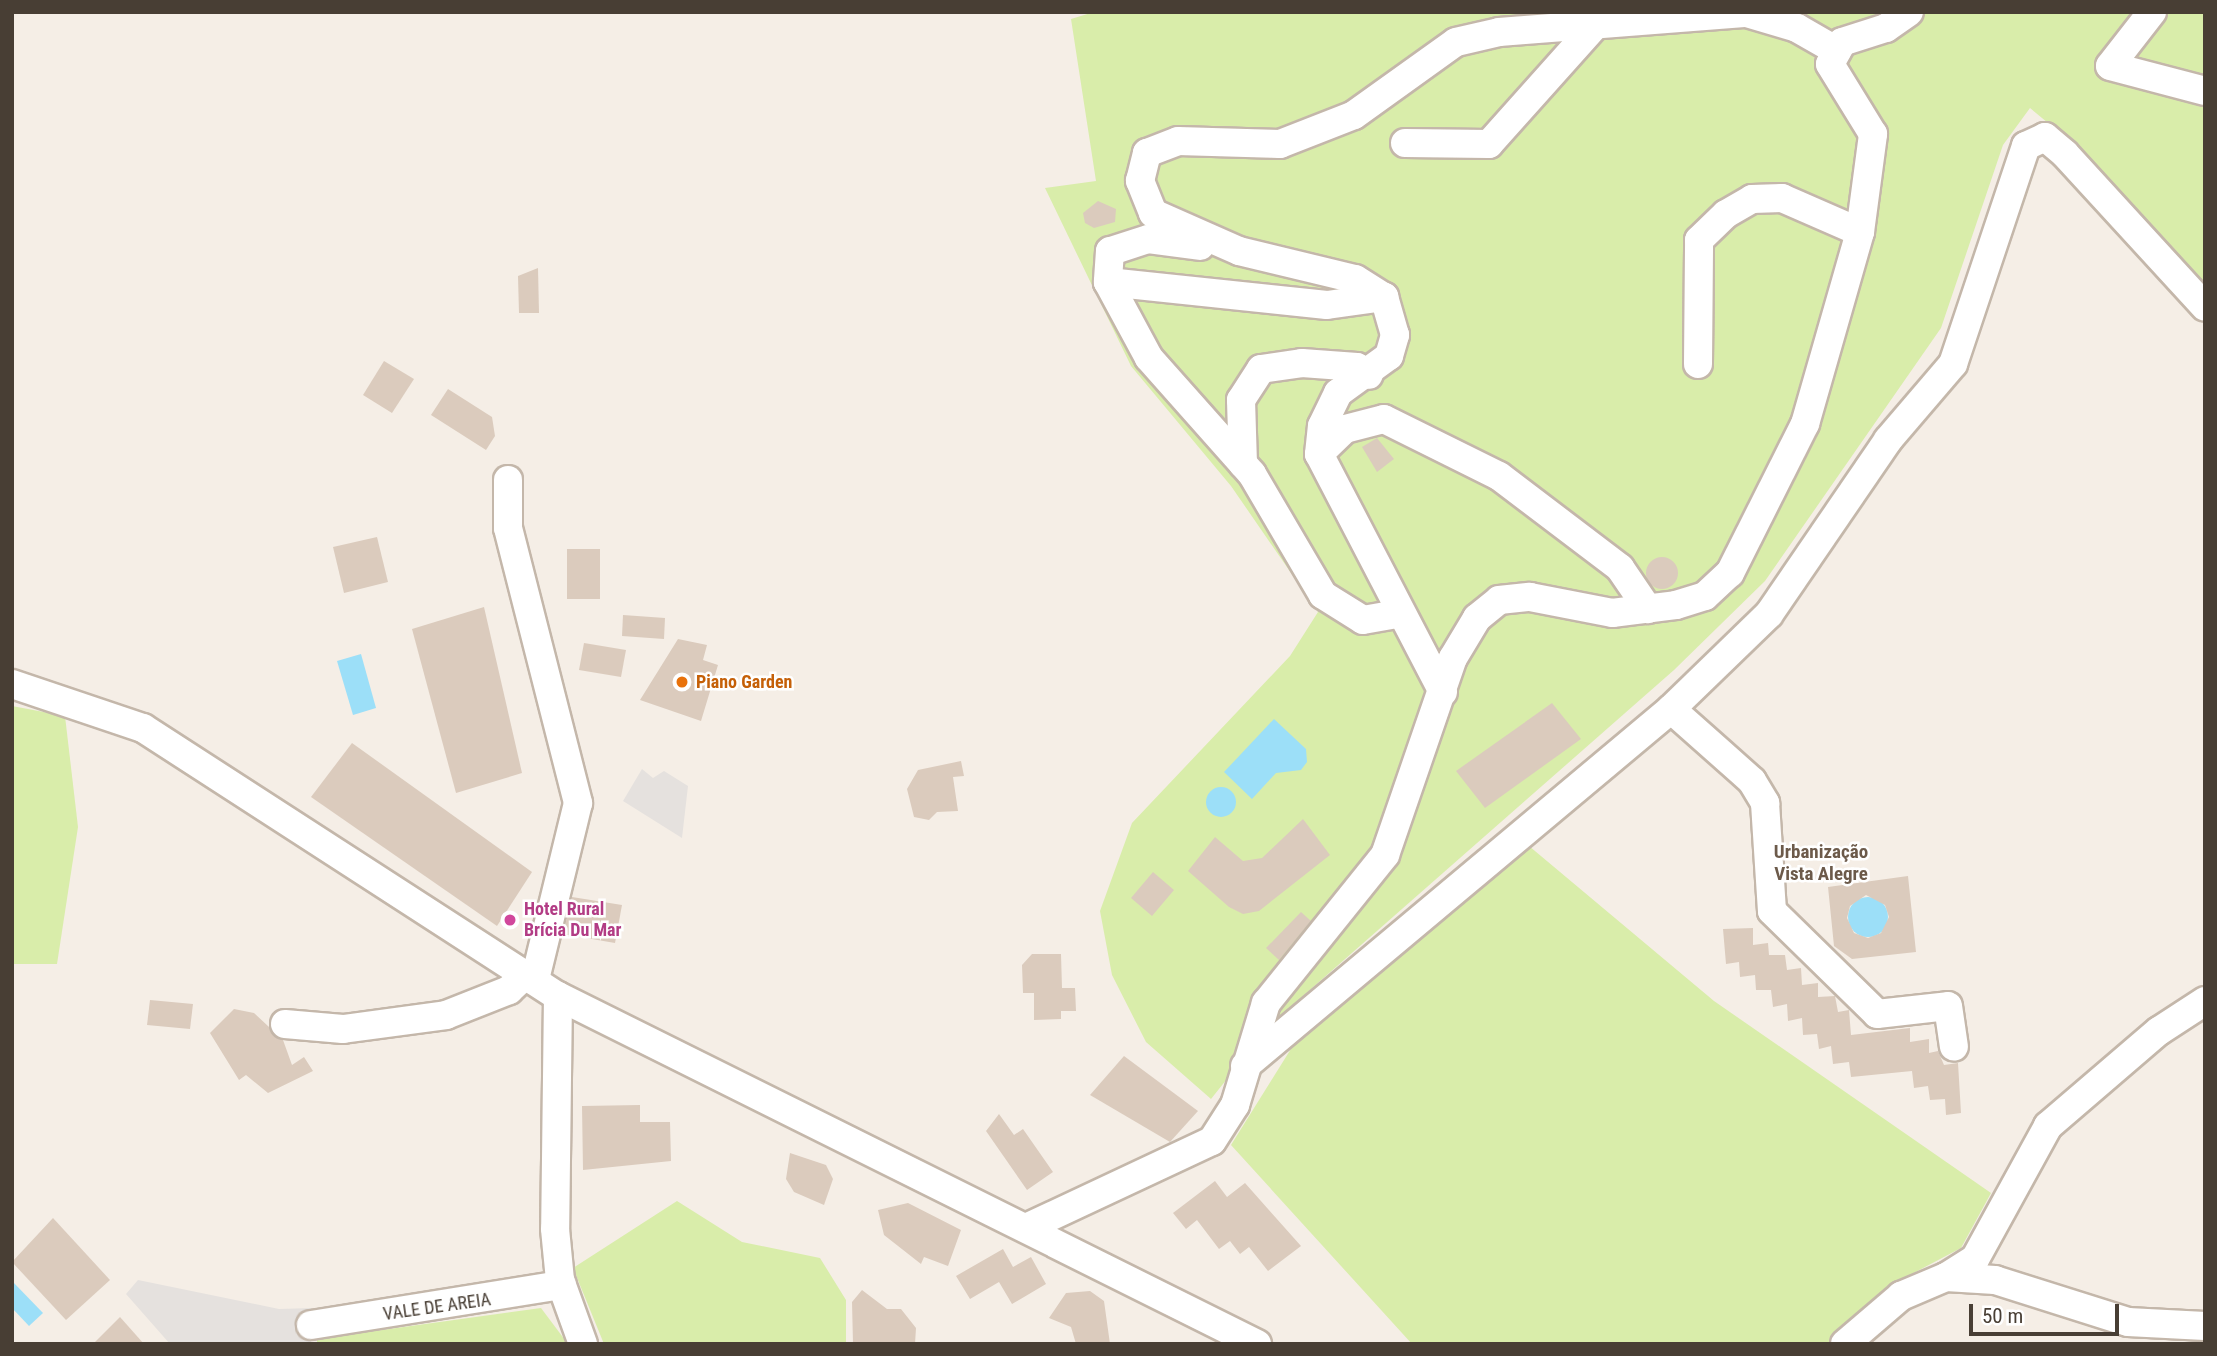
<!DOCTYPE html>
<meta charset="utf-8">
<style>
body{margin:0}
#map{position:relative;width:2217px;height:1356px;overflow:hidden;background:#f5eee6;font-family:"Roboto Condensed",sans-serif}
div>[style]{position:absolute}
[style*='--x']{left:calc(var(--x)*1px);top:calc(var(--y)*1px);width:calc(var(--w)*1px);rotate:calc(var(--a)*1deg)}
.green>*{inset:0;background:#d9edaa}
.parking>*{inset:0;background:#e5e1de}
.water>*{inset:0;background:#9cdff8}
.round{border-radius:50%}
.building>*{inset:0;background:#dbcbbd}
.roads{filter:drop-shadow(2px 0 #c4b7aa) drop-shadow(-2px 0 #c4b7aa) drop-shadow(0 2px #c4b7aa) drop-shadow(0 -2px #c4b7aa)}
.minor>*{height:28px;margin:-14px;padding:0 14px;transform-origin:14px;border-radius:14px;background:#fff}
.dots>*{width:19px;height:19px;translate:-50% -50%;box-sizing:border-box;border:4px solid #fff;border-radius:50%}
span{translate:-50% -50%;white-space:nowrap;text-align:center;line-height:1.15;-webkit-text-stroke:5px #fff;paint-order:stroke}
.food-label{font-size:18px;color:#c56008;font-weight:700}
.left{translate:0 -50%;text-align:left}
.hotel-label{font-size:18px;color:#b23c85;font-weight:700}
.street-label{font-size:18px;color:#483e34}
.neighbourhood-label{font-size:19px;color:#6c5a4a;font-weight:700}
.frame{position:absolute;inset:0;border:14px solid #483e34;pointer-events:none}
.scale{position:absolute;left:1969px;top:1304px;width:150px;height:32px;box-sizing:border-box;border:4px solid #483e34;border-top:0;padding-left:9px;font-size:21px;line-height:24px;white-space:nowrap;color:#483e34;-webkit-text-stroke:5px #fff;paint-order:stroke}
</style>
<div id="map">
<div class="green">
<i style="clip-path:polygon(1094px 12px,2205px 12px,2205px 292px,2082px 151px,2030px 108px,2003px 145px,1941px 328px,1765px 581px,1674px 670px,1270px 1025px,1211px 1099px,1146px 1042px,1112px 975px,1100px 911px,1132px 823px,1290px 656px,1318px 612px,1231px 486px,1131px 366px,1045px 188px,1096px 181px,1071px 19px)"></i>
<i style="clip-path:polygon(12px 706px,65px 716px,78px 827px,57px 964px,12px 964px)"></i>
<i style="clip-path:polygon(1529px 846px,1714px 1001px,1991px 1193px,1961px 1248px,1887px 1287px,1828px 1344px,1412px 1344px,1231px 1145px,1294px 1044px)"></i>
<i style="clip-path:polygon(677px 1201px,742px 1242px,820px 1258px,846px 1300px,846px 1344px,604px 1344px,573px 1268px)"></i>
<i style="clip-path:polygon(541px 1308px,568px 1344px,317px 1344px,317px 1339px)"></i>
</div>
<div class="parking">
<i style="clip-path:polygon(642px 769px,653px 778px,664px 771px,688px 786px,682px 838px,623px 801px)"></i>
<i style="clip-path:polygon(138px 1280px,279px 1309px,312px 1308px,311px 1344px,170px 1344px,126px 1294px)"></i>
</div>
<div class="water">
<i style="clip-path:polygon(361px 654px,376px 708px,353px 715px,337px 661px)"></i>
<i style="clip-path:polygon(1274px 719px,1306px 749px,1307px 762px,1301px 770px,1276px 773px,1252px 799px,1224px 772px)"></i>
<i class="round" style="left:1206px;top:787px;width:30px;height:30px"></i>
<i class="round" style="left:1848px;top:897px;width:40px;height:40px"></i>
<i style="clip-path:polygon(12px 1281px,43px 1313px,29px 1326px,12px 1308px)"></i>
</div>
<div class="building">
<i style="clip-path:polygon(1098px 201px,1116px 209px,1115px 222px,1094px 228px,1085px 223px,1083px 213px)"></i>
<i style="clip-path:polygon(538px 268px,539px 313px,519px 313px,518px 276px)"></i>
<i style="clip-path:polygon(384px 361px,414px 379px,392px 413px,363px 395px)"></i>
<i style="clip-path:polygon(448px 389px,492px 417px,495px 436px,486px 450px,431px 415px)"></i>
<i style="clip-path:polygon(1377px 438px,1394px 459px,1377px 472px,1362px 447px)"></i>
<i style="clip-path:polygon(377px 537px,388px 582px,344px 593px,333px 547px)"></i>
<i style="clip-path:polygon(567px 549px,600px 549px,600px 599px,567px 599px)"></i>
<i class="round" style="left:1646px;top:557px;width:32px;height:32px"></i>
<i style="clip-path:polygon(484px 607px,522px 773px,456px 793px,412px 629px)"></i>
<i style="clip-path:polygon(623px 615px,665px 618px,664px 639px,622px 636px)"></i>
<i style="clip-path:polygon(678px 639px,707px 645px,703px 660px,718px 665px,701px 721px,640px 700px)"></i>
<i style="clip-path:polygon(584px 643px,626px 650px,621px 677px,579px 670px)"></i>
<i style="clip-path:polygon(1552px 703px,1581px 739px,1485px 808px,1456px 771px)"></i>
<i style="clip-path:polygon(352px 743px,532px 872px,497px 926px,311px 797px)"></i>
<i style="clip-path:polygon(961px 761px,964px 776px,953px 777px,958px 811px,937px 812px,929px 820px,914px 817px,907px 789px,918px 770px)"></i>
<i style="clip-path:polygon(1303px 819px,1330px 855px,1259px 911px,1243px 914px,1229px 907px,1188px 871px,1215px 837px,1243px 861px,1262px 858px)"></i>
<i style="clip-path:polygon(1153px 872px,1174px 890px,1152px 916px,1131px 898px)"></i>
<i style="clip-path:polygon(evenodd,1908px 876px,1916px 952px,1852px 959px,1834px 946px,1828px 887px,1908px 876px,1866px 895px,1885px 905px,1889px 917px,1881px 933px,1868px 938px,1854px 933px,1847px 918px,1850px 906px,1866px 895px)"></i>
<i style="clip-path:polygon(572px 897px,622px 905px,615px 943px,563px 934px)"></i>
<i style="clip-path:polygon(1301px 912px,1311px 921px,1279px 960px,1266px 948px)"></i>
<i style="clip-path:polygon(1753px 928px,1753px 945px,1768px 943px,1769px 955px,1785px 955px,1787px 970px,1801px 968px,1802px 985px,1818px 983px,1818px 997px,1835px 996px,1838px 1012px,1849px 1010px,1851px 1035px,1910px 1028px,1910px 1042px,1929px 1039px,1929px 1053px,1938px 1051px,1944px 1065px,1958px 1063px,1961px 1113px,1946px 1115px,1945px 1099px,1930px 1100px,1928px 1086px,1914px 1088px,1912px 1071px,1851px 1077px,1849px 1062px,1833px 1064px,1831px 1046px,1819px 1049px,1817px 1034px,1803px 1035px,1802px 1018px,1788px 1021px,1787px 1004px,1773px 1007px,1771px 990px,1756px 990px,1755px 975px,1740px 977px,1739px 962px,1726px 964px,1723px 929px)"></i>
<i style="clip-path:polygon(1032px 954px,1061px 954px,1062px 988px,1075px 988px,1076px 1011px,1061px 1011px,1061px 1019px,1034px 1020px,1034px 993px,1023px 993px,1022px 965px)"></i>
<i style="clip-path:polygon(150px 1000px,193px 1004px,190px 1029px,147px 1025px)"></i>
<i style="clip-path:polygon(234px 1009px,254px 1013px,283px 1040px,292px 1065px,304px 1057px,313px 1071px,268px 1093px,246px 1075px,239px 1080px,210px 1033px)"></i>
<i style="clip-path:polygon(1124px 1056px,1198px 1111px,1170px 1142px,1090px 1095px)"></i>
<i style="clip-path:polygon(640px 1105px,640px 1122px,670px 1122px,671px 1161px,583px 1170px,582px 1106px)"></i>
<i style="clip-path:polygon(999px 1114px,1014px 1135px,1023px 1129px,1053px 1172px,1027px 1190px,986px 1131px)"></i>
<i style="clip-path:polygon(790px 1153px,826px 1165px,833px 1179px,824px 1205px,794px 1192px,786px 1179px)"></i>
<i style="clip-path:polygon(1215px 1181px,1227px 1197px,1245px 1183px,1301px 1246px,1268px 1271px,1249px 1247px,1240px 1254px,1230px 1241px,1219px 1249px,1197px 1220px,1186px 1229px,1173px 1213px)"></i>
<i style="clip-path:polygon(908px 1203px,961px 1230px,948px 1266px,924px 1257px,921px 1264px,884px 1235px,878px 1210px)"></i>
<i style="clip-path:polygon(53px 1218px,110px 1280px,66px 1320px,12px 1262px)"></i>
<i style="clip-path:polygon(1003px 1249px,1013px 1267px,1031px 1257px,1046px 1284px,1012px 1304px,999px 1282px,970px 1299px,956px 1276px)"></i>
<i style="clip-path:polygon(862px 1290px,887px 1309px,901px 1309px,916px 1328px,915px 1344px,853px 1344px,852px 1302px)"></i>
<i style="clip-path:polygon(1090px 1291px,1104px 1301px,1110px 1344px,1076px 1344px,1071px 1327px,1049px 1318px,1066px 1293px)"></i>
<i style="clip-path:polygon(120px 1317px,144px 1344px,93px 1344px)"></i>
</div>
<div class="roads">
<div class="minor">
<i style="--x:2152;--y:12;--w:68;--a:127.9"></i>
<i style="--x:2110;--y:66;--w:98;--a:14.7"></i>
<i style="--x:1405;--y:143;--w:84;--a:0.7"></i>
<i style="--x:1489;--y:144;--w:154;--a:-48.2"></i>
<i style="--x:1200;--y:246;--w:52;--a:-172.3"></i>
<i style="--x:1148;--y:239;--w:40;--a:162"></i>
<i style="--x:1110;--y:251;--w:31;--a:94"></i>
<i style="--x:1108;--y:282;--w:86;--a:61.7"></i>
<i style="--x:1149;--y:358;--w:155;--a:48.4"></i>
<i style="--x:1252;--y:474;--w:140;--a:59.6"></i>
<i style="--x:1323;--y:595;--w:47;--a:32"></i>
<i style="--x:1363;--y:620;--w:36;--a:-10"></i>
<i style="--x:1108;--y:282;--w:220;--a:6"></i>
<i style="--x:1327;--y:305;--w:58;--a:-8"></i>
<i style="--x:1698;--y:364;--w:124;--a:-89.5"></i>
<i style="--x:1699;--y:240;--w:37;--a:-44"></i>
<i style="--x:1726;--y:214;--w:30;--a:-30"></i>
<i style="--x:1752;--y:199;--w:30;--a:-2"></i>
<i style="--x:1782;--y:198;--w:85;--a:23.6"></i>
<i style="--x:1319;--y:454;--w:36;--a:-44"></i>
<i style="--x:1345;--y:429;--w:40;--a:-14.4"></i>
<i style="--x:1384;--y:419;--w:128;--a:26.4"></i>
<i style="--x:1499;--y:476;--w:152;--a:37.2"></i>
<i style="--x:1620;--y:568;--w:50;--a:55.7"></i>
<i style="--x:1243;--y:464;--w:64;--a:-91.8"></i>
<i style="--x:1241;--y:400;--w:37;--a:-57"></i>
<i style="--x:1261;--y:369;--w:41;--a:-8.3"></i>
<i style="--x:1302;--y:363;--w:55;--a:4.2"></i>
<i style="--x:1357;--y:367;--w:14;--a:34"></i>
<i style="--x:508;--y:480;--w:48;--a:90"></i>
<i style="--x:508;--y:528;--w:284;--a:75.7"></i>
<i style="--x:578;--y:803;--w:182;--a:103.7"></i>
<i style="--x:12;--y:684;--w:138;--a:18.6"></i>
<i style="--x:143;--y:728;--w:494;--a:32.9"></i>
<i style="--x:558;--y:996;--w:781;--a:26.47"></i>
<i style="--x:1443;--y:692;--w:268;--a:-117.5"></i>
<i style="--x:1319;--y:454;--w:28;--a:-84"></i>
<i style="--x:1322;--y:426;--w:37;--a:-64"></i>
<i style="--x:1338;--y:393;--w:63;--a:-36"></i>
<i style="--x:1389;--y:356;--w:22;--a:-74"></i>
<i style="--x:1395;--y:335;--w:40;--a:-106"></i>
<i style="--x:1384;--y:297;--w:34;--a:-148"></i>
<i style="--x:1355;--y:279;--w:119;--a:-166.4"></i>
<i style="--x:1239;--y:251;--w:94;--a:-156.2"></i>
<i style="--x:1153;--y:213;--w:35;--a:-112"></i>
<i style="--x:1140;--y:181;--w:29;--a:-76"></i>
<i style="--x:1147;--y:153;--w:33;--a:-21"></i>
<i style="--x:1178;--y:141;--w:102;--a:1.7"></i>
<i style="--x:1280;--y:144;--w:79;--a:-21.4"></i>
<i style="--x:1354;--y:115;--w:125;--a:-35.6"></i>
<i style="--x:1456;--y:42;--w:44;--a:-13.1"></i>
<i style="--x:1499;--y:32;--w:249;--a:-4.4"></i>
<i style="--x:1747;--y:13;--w:52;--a:16.7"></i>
<i style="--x:1797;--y:28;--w:46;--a:29.9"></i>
<i style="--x:1671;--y:709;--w:108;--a:41.6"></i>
<i style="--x:1752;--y:781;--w:26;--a:59"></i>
<i style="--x:1765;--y:803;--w:108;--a:86.3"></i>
<i style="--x:1772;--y:911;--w:147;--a:44.4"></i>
<i style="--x:1877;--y:1014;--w:71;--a:-6.4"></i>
<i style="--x:1948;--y:1006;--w:41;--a:81.7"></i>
<i style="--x:558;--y:996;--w:233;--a:90.7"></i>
<i style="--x:555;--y:1229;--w:51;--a:84.4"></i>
<i style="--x:560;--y:1280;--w:68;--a:70.2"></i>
<i style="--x:285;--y:1024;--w:58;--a:4.9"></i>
<i style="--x:343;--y:1029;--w:104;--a:-7.7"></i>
<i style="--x:446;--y:1015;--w:68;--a:-21.6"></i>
<i style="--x:509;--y:990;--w:23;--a:-43"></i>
<i style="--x:1245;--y:1066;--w:556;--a:-39.96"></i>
<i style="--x:1671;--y:709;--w:136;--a:-44.1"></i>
<i style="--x:1769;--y:614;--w:211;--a:-55.6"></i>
<i style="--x:1888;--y:440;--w:100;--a:-49.5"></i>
<i style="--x:1953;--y:364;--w:230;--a:-71.5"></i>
<i style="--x:2026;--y:146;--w:21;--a:-25"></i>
<i style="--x:2045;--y:137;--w:26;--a:40"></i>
<i style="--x:2065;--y:154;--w:207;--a:47.5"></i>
<i style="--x:1026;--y:1228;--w:205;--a:-25.1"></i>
<i style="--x:1212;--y:1141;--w:43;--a:-57.4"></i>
<i style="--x:1235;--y:1105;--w:107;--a:-73.1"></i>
<i style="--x:1266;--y:1003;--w:190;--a:-51.2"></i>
<i style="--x:1385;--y:855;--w:208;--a:-71"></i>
<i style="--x:1453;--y:658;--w:47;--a:-59"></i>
<i style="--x:1477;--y:618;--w:28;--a:-39"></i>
<i style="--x:1499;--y:600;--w:31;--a:-6"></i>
<i style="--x:1530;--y:597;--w:84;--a:11"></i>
<i style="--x:1612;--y:613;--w:64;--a:-7.1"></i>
<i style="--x:1676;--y:605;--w:30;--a:-17"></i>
<i style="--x:1705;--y:596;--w:34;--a:-43"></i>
<i style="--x:1730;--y:573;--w:167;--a:-63.3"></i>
<i style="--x:1805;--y:424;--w:200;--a:-74"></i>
<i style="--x:1860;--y:232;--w:99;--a:-82.4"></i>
<i style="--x:1873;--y:134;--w:82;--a:-121.6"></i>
<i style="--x:1830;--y:64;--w:25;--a:-61"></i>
<i style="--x:1842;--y:42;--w:46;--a:-17.7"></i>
<i style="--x:1886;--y:28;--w:28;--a:-35"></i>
<i style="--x:1946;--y:1277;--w:34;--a:-32"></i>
<i style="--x:1975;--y:1259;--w:152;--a:-61.2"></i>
<i style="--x:2048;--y:1126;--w:146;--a:-40.6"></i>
<i style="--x:2159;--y:1031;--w:55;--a:-33.1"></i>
<i style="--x:311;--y:1325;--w:254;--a:-9.1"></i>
<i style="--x:1845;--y:1344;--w:74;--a:-40.6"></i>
<i style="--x:1901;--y:1296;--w:49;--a:-22.9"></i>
<i style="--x:1946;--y:1277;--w:49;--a:3.5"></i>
<i style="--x:1995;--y:1280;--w:139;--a:17.5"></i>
<i style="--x:2128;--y:1322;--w:77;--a:3"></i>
</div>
</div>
<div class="dots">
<i style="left:682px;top:682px;background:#e8710a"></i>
<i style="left:510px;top:920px;background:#d1479c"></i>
</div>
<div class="food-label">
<span class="left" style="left:696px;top:682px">Piano Garden</span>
</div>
<div class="hotel-label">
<span class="left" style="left:524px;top:920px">Hotel Rural<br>Brícia Du Mar</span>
</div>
<div class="street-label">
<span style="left:437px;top:1307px;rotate:-8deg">VALE DE AREIA</span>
</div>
<div class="neighbourhood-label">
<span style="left:1821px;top:863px">Urbanização<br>Vista Alegre</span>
</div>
<div class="frame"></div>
<div class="scale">50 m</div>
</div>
